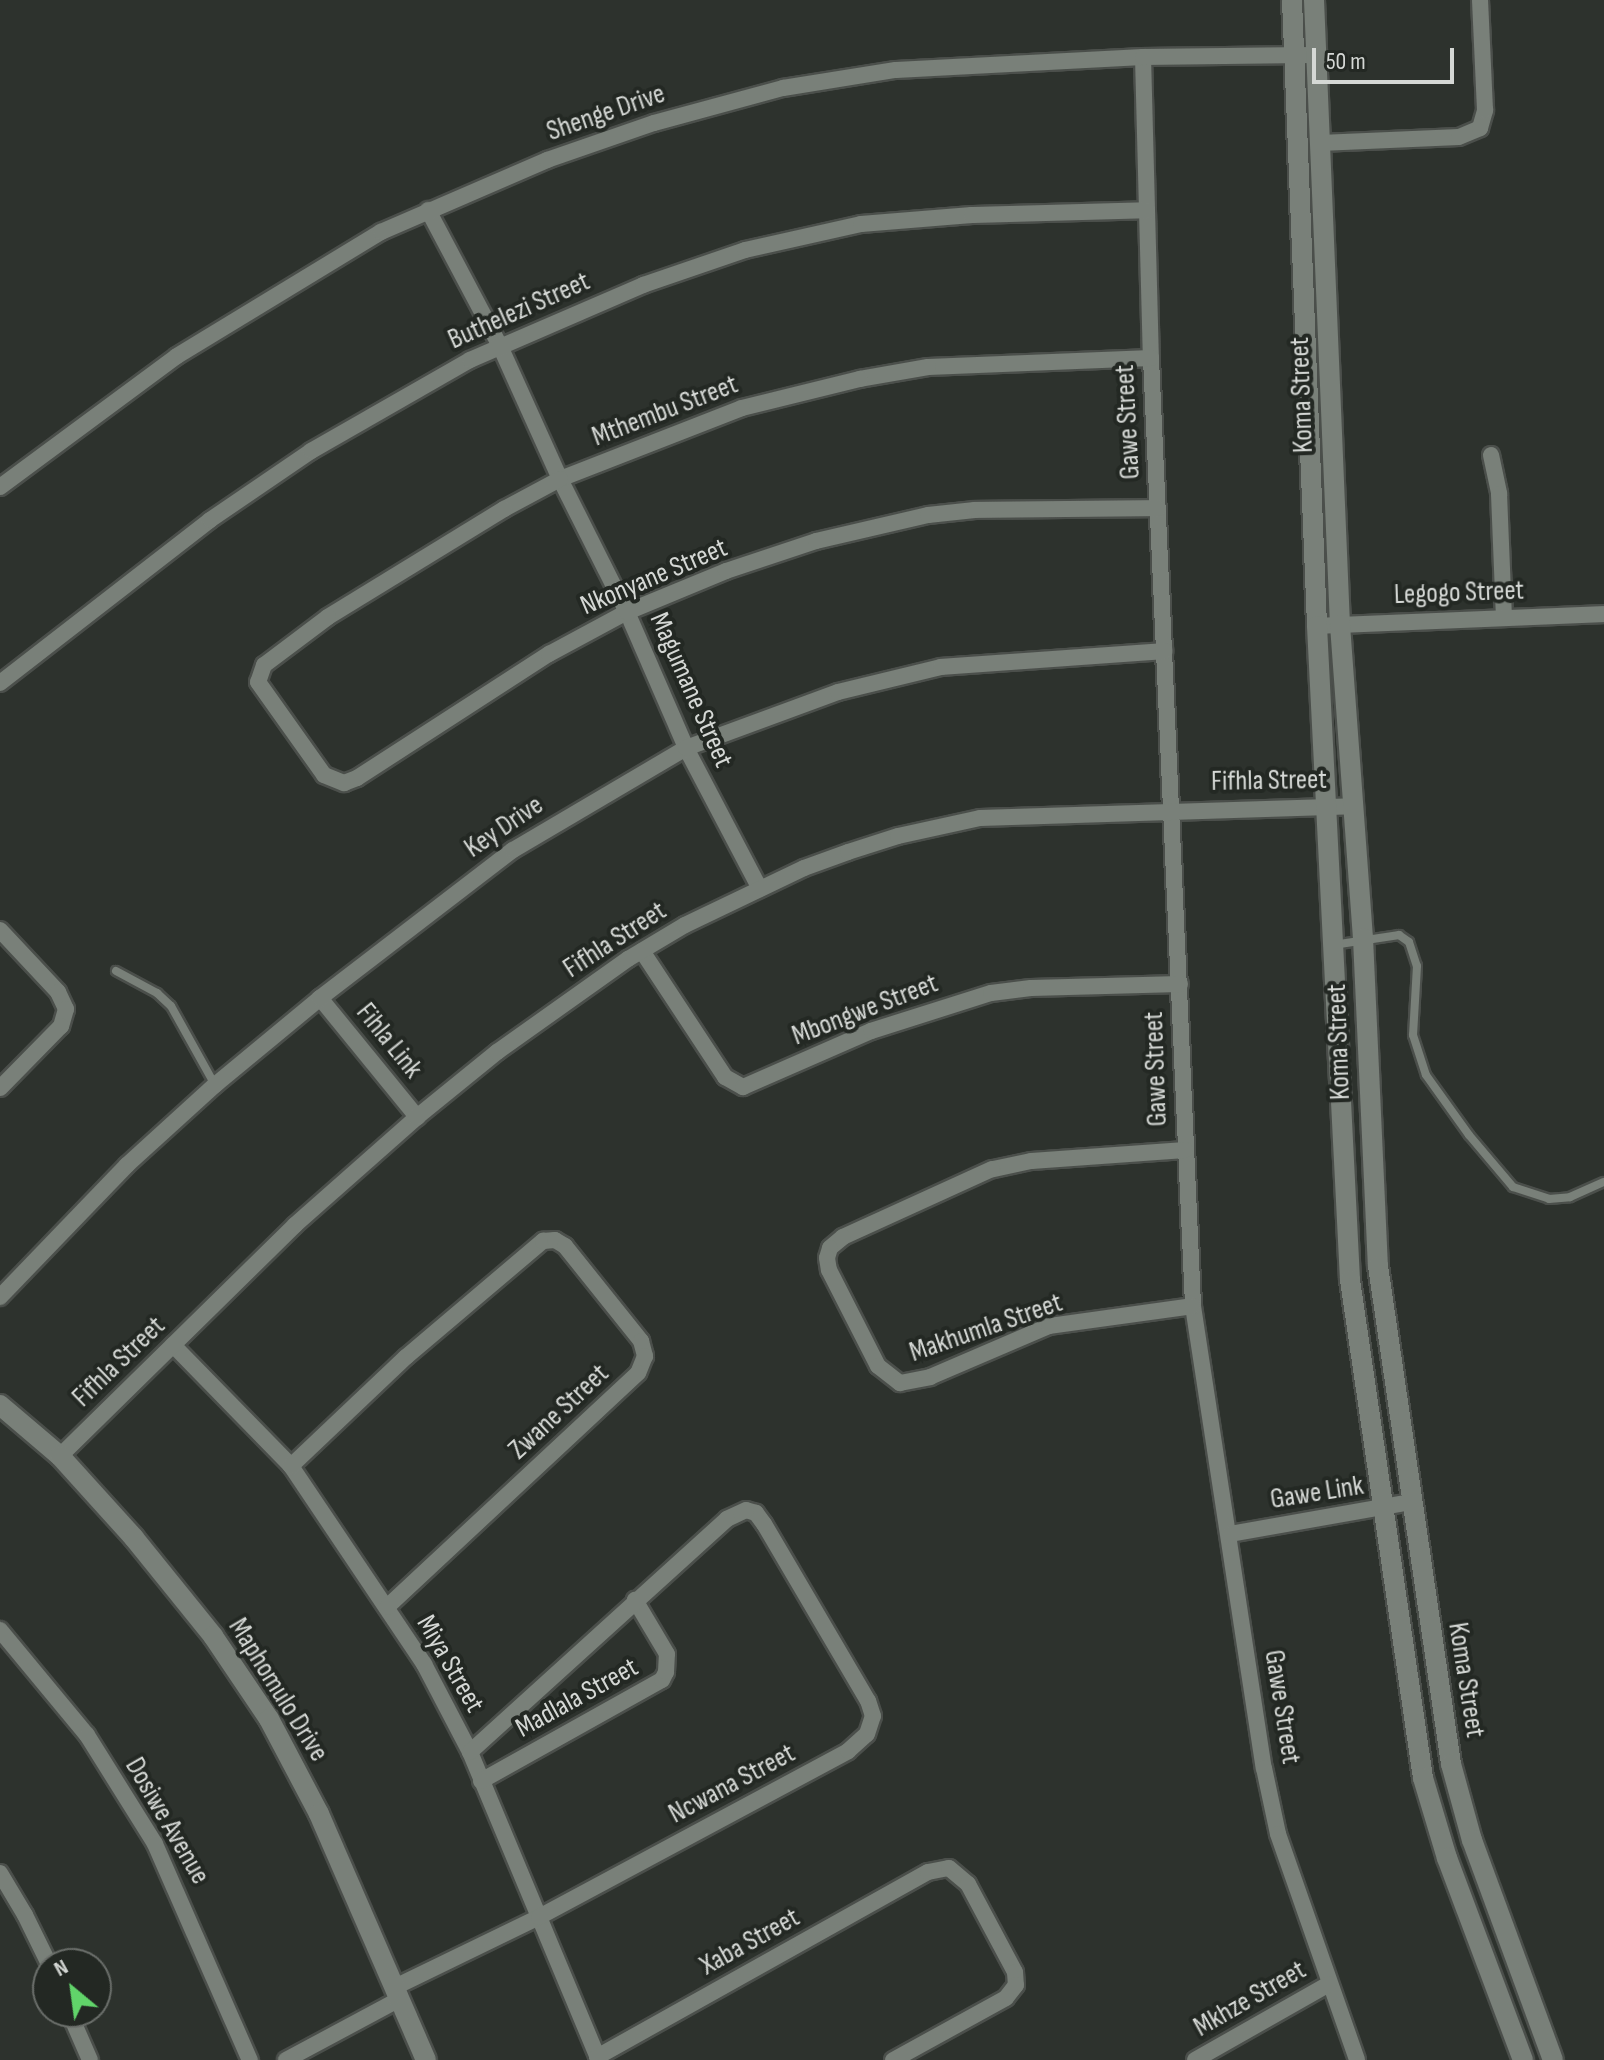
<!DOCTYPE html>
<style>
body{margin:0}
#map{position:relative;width:1604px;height:2060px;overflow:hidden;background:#2d322d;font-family:"Sofia Sans Condensed",sans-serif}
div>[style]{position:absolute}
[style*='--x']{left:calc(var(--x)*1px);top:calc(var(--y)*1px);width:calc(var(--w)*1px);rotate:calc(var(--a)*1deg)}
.roads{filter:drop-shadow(2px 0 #4b4f4b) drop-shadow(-2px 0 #4b4f4b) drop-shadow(0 2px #4b4f4b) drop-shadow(0 -2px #4b4f4b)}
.service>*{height:8px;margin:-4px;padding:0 4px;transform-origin:4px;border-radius:4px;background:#798079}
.minor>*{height:16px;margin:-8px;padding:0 8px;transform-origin:8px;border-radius:8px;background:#798079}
.tertiary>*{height:20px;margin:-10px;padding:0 10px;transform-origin:10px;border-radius:10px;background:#798079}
.secondary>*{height:20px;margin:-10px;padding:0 10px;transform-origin:10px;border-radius:10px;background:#798079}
span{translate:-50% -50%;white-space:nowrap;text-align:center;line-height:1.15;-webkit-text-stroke:8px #232823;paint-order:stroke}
.street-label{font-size:28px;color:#d5d8d5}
.north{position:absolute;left:32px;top:1948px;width:80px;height:80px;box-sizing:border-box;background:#232823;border:2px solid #6a6e6a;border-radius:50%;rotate:331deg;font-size:22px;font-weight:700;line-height:32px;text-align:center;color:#d5d8d5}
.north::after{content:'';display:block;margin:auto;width:28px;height:36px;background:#61d46a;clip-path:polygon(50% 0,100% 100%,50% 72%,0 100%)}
.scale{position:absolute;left:1312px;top:48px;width:142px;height:36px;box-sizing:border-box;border:4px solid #d5d8d5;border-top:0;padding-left:10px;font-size:24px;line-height:28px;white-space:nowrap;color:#d5d8d5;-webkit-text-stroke:6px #232823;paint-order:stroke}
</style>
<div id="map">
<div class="roads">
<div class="service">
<i style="--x:1333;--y:945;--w:67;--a:-8.6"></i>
<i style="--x:1399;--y:935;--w:12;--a:35"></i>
<i style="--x:1409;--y:942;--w:25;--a:72"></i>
<i style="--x:1417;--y:966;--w:69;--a:93.3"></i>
<i style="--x:1413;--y:1035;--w:42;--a:72"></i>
<i style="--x:1426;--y:1075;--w:74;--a:54.4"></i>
<i style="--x:1469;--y:1135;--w:68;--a:49.8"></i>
<i style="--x:1513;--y:1187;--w:38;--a:18"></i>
<i style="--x:1549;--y:1199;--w:21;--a:-5"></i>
<i style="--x:1570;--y:1197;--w:37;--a:-24"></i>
<i style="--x:116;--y:971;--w:47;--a:28.2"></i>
<i style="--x:157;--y:993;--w:19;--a:43"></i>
<i style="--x:171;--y:1006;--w:90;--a:60.9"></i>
</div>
<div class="minor">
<i style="--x:1143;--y:57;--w:301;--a:88.5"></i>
<i style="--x:1151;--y:358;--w:949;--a:87.46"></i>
<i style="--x:1193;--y:1306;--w:467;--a:81.3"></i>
<i style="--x:1264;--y:1768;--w:67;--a:78"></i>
<i style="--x:1278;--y:1834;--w:239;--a:70.7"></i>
<i style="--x:1320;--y:143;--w:139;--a:-2.5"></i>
<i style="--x:1459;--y:137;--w:23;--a:-23"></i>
<i style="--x:1480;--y:128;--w:19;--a:-74"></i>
<i style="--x:1485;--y:110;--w:110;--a:-92.6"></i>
<i style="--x:428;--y:210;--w:154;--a:62.1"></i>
<i style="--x:500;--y:346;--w:146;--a:65.7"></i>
<i style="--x:560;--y:479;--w:149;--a:63.3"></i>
<i style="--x:627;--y:612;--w:148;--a:66.5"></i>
<i style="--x:686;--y:748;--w:159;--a:62.3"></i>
<i style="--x:1151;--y:358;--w:223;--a:177.7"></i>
<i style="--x:928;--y:367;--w:69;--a:170"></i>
<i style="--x:860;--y:379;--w:122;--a:166.2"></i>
<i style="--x:742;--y:408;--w:195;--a:158.7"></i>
<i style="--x:560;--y:479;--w:64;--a:151.8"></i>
<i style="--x:504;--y:509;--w:206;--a:148.5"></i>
<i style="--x:328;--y:617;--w:80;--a:143.1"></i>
<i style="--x:264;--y:665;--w:18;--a:109"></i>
<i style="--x:258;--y:682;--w:114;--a:54.6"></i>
<i style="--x:324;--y:775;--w:22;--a:22"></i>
<i style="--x:344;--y:783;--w:14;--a:-21"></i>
<i style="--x:357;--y:778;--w:229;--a:-32.9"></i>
<i style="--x:549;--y:654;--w:89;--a:-28.3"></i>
<i style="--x:627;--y:612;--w:107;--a:-22.5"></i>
<i style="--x:726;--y:571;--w:95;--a:-18.4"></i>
<i style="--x:816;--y:541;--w:115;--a:-13.1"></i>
<i style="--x:928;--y:515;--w:47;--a:-6.1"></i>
<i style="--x:975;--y:510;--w:183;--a:-0.6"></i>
<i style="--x:1491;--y:455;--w:40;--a:78"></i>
<i style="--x:1499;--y:494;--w:123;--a:87.7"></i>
<i style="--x:0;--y:487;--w:220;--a:-36.5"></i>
<i style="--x:177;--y:356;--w:239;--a:-31.3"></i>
<i style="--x:381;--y:232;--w:181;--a:-23.4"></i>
<i style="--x:547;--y:160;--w:113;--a:-19.1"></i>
<i style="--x:654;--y:123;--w:134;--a:-15.2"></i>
<i style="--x:783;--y:88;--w:114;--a:-9.1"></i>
<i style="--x:896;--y:70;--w:247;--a:-3"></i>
<i style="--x:1143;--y:57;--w:173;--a:-0.7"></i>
<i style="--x:1317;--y:626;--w:287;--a:-2.4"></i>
<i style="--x:0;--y:683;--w:266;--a:-37.8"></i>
<i style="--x:210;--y:520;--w:122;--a:-34.3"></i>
<i style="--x:311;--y:451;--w:183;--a:-29.8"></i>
<i style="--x:470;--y:360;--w:189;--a:-23.4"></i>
<i style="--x:643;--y:285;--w:108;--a:-18.9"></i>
<i style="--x:745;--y:250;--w:119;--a:-12.6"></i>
<i style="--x:861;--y:224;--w:111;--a:-4.6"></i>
<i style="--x:972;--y:215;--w:175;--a:-1.6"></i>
<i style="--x:0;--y:930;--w:85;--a:46.9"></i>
<i style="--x:58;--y:992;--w:19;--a:65"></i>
<i style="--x:66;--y:1009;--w:18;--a:106"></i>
<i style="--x:61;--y:1026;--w:87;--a:134.5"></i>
<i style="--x:642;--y:951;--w:151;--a:56.6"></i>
<i style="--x:725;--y:1077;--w:21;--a:29"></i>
<i style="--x:743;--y:1087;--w:140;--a:-23.6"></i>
<i style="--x:871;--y:1031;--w:126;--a:-17.6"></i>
<i style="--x:991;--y:993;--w:40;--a:-7.1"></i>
<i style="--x:1031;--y:988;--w:149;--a:-1.5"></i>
<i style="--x:320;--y:998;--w:154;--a:50.8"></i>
<i style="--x:1185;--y:1150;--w:154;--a:175.9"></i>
<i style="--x:1031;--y:1161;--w:40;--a:168"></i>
<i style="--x:992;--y:1169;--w:164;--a:155.5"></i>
<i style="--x:843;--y:1237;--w:17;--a:140"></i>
<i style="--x:830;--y:1248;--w:10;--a:107"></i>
<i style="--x:827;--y:1258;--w:12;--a:81"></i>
<i style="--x:829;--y:1270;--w:108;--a:63"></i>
<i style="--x:878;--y:1366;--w:28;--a:38"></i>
<i style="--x:900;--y:1383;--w:31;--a:-11"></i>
<i style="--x:930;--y:1377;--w:129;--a:-23.2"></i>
<i style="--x:1049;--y:1326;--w:145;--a:-7.9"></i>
<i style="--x:0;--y:1297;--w:183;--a:-46.1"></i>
<i style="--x:127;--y:1165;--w:119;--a:-42.3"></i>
<i style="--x:215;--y:1085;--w:136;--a:-39.6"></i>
<i style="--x:320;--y:998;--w:243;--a:-37.5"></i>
<i style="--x:513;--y:850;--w:201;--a:-30.5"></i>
<i style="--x:686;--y:748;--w:162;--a:-20.2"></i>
<i style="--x:838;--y:692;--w:106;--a:-13.6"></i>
<i style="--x:941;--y:667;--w:224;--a:-4.1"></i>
<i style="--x:173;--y:1345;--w:169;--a:45.7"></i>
<i style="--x:291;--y:1466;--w:239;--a:56.1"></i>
<i style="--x:424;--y:1664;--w:99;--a:62.4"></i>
<i style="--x:470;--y:1752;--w:334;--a:67.3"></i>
<i style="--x:60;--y:1456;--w:330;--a:-44.5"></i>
<i style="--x:295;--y:1225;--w:163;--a:-41.5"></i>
<i style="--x:417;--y:1117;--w:103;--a:-39.1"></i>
<i style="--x:497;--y:1052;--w:161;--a:-35.4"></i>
<i style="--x:628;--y:959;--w:66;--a:-30.8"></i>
<i style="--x:685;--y:925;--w:132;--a:-25.6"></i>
<i style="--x:804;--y:868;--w:47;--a:-20"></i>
<i style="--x:848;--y:852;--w:52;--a:-17.7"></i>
<i style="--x:898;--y:836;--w:84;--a:-12.4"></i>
<i style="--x:980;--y:818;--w:373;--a:-1.8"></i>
<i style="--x:291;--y:1466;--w:158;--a:-43.5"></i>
<i style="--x:406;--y:1357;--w:180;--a:-40.3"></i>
<i style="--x:543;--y:1241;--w:12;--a:-5"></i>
<i style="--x:555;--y:1240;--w:12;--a:31"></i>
<i style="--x:565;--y:1246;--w:122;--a:51.3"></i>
<i style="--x:641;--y:1341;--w:16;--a:75"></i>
<i style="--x:645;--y:1356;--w:18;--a:112"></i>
<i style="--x:638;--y:1373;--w:343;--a:137"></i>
<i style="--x:1230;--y:1534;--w:185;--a:-10"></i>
<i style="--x:0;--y:1630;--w:136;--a:50.4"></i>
<i style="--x:87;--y:1735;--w:128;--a:58"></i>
<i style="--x:155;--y:1844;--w:236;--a:66.3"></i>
<i style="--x:481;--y:1781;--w:207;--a:-29.2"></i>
<i style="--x:662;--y:1680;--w:9;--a:-63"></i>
<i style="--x:666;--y:1672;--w:18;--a:-87"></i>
<i style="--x:667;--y:1654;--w:63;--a:-120.7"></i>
<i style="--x:0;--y:1873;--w:49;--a:59.2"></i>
<i style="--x:25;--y:1915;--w:55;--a:63.9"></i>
<i style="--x:395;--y:1987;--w:160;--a:-25.9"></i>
<i style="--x:539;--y:1917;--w:351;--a:-28.2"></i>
<i style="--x:848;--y:1751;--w:25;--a:-42"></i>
<i style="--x:867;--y:1734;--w:19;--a:-72"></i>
<i style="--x:873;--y:1716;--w:16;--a:-108"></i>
<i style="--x:868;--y:1701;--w:205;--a:-120.4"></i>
<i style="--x:764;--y:1524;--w:14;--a:-126"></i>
<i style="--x:756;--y:1513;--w:10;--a:-163"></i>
<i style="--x:746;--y:1510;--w:21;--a:155"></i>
<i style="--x:727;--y:1519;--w:347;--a:137.8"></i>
<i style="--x:69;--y:2012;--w:52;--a:66.4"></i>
<i style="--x:597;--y:2057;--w:379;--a:-29.2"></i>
<i style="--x:928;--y:1872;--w:21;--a:-11"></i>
<i style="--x:949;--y:1868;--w:25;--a:40"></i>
<i style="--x:968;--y:1884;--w:100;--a:61.9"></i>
<i style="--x:1015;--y:1972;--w:13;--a:86"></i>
<i style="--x:1016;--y:1985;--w:16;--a:128"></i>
<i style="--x:1006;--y:1998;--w:129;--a:151.2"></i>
<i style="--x:286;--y:2060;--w:129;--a:-28.2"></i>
<i style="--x:1195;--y:2060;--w:154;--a:-29.6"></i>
</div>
<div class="tertiary">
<i style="--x:0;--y:1405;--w:79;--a:40.4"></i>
<i style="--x:60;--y:1456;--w:110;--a:47.9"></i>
<i style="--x:134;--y:1538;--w:126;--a:51.1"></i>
<i style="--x:213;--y:1636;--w:100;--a:56"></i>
<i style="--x:269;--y:1719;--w:107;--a:62.2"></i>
<i style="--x:319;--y:1814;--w:268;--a:66.5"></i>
</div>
<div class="secondary">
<i style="--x:1292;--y:0;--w:626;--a:87.71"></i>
<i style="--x:1317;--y:626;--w:655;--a:87.11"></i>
<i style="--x:1350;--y:1280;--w:503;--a:81.66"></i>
<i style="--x:1423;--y:1778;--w:84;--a:73.3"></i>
<i style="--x:1447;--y:1858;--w:216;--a:69.4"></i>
<i style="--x:1314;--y:0;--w:626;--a:87.62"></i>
<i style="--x:1340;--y:625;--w:314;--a:85.8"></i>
<i style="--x:1363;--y:938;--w:328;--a:87.4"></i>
<i style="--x:1378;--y:1266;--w:503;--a:81.66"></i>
<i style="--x:1451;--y:1764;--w:79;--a:74.6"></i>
<i style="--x:1472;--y:1840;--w:234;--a:69.8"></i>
</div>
</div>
<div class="street-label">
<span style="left:606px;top:113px;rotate:-19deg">Shenge Drive</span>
<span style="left:519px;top:311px;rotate:-24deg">Buthelezi Street</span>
<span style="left:1302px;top:395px;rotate:-92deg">Koma Street</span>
<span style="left:665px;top:411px;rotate:-21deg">Mthembu Street</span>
<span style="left:1128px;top:422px;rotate:-93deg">Gawe Street</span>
<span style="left:654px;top:577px;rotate:-23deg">Nkonyane Street</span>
<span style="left:1459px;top:593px;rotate:-2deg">Legogo Street</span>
<span style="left:691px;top:690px;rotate:66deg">Magumane Street</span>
<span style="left:1269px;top:781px;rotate:-1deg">Fifhla Street</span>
<span style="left:504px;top:827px;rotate:-34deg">Key Drive</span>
<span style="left:615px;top:940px;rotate:-33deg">Fifhla Street</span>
<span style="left:865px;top:1010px;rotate:-21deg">Mbongwe Street</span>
<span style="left:389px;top:1041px;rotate:51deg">Fihla Link</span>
<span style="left:1339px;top:1042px;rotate:-92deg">Koma Street</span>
<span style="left:1156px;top:1069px;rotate:-92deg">Gawe Street</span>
<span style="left:986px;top:1328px;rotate:-19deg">Makhumla Street</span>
<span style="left:119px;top:1362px;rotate:-44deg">Fifhla Street</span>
<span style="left:559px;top:1412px;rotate:-43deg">Zwane Street</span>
<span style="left:1317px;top:1493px;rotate:-9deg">Gawe Link</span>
<span style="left:450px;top:1664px;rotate:60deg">Miya Street</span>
<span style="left:1466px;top:1680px;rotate:81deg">Koma Street</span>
<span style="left:278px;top:1690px;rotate:58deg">Maphomulo Drive</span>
<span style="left:577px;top:1698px;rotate:-29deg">Madlala Street</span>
<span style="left:1282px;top:1707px;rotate:81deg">Gawe Street</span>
<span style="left:732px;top:1784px;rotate:-28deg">Ncwana Street</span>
<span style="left:167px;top:1821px;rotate:60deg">Dosiwe Avenue</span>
<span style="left:750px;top:1942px;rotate:-29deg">Xaba Street</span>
<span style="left:1250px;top:1999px;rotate:-30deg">Mkhze Street</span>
</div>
<div class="north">N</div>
<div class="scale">50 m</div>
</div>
